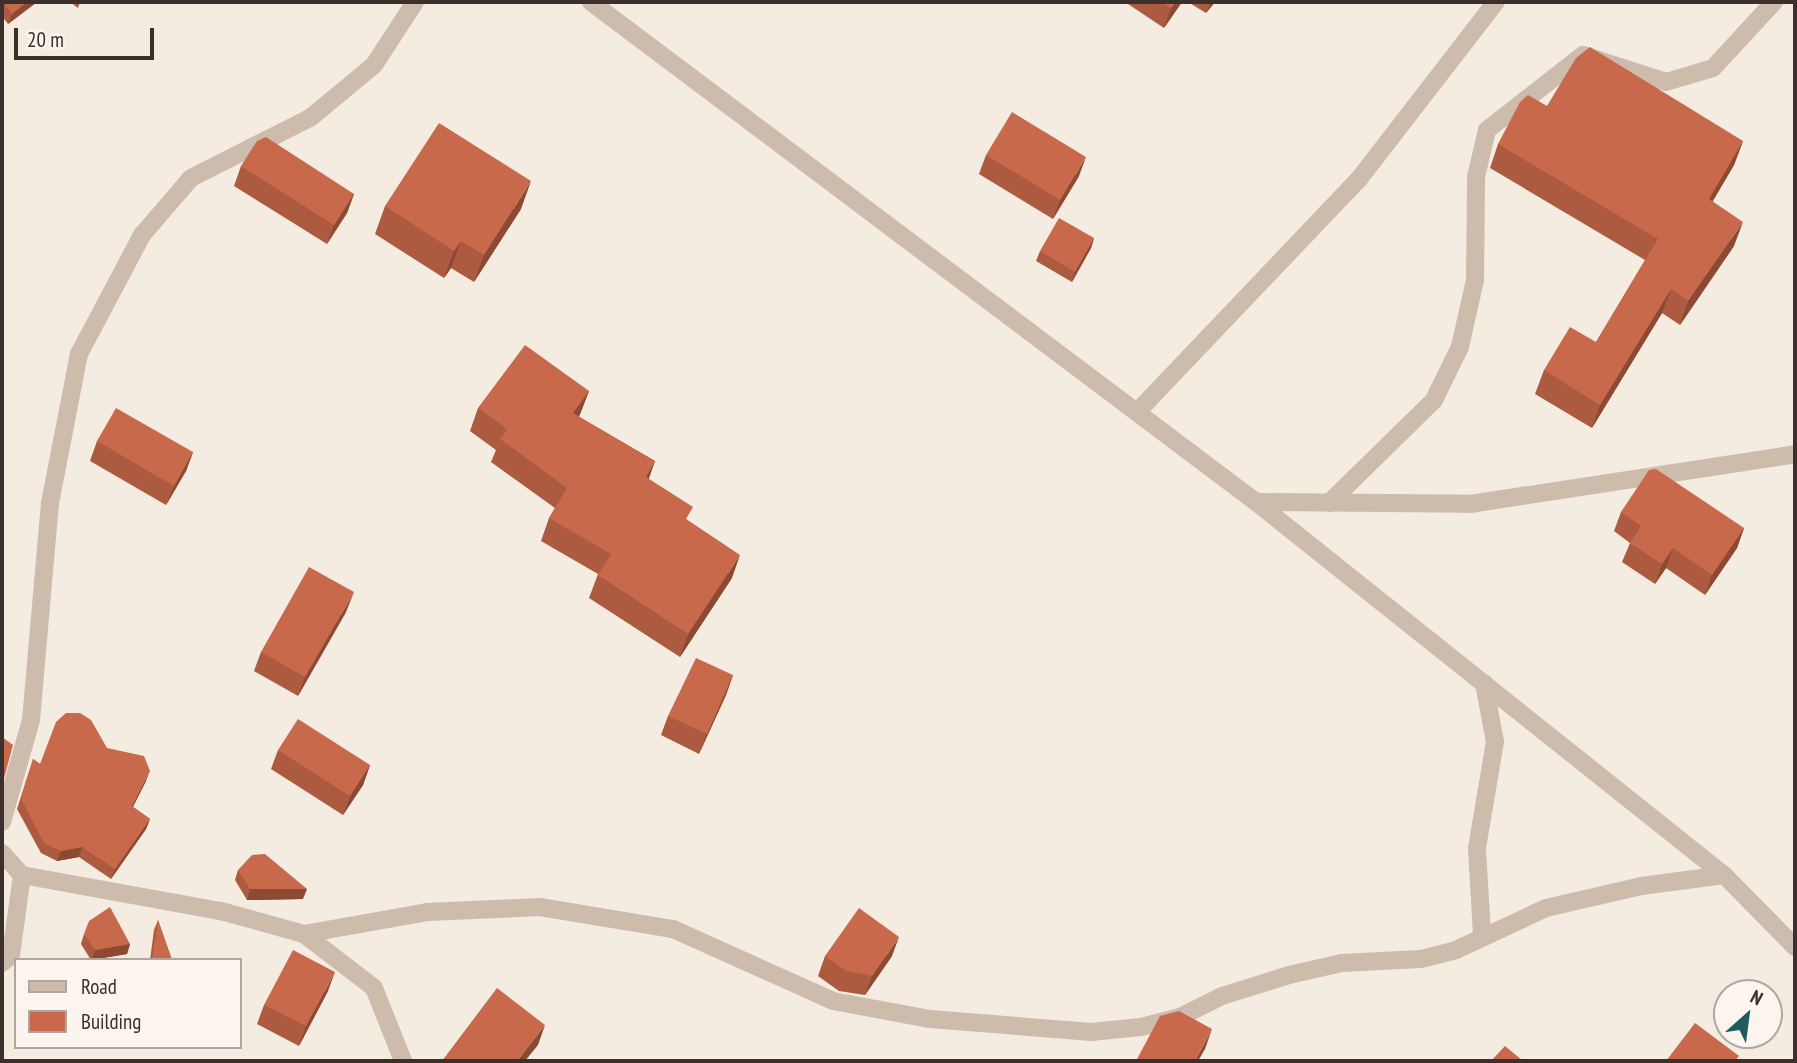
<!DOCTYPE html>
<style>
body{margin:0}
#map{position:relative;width:1797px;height:1063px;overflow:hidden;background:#f4ebe1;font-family:"PT Sans Narrow",sans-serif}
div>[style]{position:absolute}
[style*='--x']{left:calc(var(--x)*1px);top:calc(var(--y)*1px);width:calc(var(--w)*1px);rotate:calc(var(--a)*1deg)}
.street>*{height:18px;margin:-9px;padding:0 9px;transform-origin:9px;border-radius:9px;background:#cdbbac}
.wall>*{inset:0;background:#ac5a40}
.shaded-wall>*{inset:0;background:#8c4a34}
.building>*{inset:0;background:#c8694b}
span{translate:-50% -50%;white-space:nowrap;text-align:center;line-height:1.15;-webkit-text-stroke:5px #fbf5ee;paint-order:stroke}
.frame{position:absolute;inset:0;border:4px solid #3b302b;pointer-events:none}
.legend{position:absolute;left:14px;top:958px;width:228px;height:91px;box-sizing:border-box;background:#fbf5ee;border:2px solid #aea6a0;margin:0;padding:9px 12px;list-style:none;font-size:21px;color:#3b302b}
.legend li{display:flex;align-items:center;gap:14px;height:35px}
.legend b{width:35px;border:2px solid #aea6a0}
.north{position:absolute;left:1713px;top:979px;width:70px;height:70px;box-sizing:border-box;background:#fbf5ee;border:2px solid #aea6a0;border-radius:50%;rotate:28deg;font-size:19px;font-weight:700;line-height:28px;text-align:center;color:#3b302b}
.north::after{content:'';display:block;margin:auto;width:24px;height:32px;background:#1f5a5e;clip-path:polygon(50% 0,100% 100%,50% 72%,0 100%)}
.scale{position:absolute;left:14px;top:28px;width:140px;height:32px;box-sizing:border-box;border:4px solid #3b302b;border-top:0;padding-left:9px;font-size:21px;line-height:24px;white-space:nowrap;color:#3b302b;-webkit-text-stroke:5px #fbf5ee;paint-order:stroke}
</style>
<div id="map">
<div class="street">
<i style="--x:591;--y:2;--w:832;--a:36.94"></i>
<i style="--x:1256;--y:502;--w:598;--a:38.56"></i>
<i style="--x:1724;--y:875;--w:101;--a:45.4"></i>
<i style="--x:1138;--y:411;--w:320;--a:-46.4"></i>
<i style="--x:1359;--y:179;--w:224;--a:-52.3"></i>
<i style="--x:1256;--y:502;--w:214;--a:0.5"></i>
<i style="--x:1470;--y:504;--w:329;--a:-8.7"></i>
<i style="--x:1329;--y:503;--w:147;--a:-44.4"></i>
<i style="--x:1434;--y:400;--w:59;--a:-63.9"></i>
<i style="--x:1460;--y:347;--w:69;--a:-77.4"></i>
<i style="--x:1475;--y:280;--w:103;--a:-89.4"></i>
<i style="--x:1476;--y:177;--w:48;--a:-76.8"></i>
<i style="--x:1487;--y:130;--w:122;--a:-38"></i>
<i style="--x:1583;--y:55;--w:87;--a:18"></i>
<i style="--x:1666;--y:82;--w:49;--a:-16.6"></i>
<i style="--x:1713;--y:68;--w:90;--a:-47.3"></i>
<i style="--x:2;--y:822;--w:106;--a:-74.1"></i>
<i style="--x:31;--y:720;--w:218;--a:-85"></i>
<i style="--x:50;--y:503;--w:152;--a:-79"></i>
<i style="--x:79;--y:354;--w:135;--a:-62.1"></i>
<i style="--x:142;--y:235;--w:75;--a:-49.3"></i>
<i style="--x:191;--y:178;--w:133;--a:-26.8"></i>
<i style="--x:310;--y:118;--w:83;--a:-39.6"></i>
<i style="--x:374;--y:65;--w:75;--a:-56.9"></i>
<i style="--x:2;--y:853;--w:30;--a:48"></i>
<i style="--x:22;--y:875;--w:202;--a:10.3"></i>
<i style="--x:221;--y:911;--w:86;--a:15.5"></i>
<i style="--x:304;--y:934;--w:88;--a:37.6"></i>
<i style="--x:374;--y:988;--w:79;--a:68.3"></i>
<i style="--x:304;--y:934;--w:125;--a:-10.1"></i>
<i style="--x:427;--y:912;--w:113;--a:-2.5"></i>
<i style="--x:540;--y:907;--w:135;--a:9.4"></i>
<i style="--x:673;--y:929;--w:175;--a:24.2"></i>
<i style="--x:833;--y:1001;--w:99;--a:10.5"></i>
<i style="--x:930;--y:1019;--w:162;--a:4.6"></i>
<i style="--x:1091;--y:1032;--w:50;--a:-5.7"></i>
<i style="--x:1141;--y:1027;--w:40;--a:-14.4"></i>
<i style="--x:1180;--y:1017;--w:47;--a:-26.6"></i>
<i style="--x:1222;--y:996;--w:70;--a:-17.4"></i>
<i style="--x:1289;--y:975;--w:54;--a:-12.8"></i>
<i style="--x:1342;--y:963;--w:79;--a:-2.9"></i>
<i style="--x:1421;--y:959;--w:36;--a:-14"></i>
<i style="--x:1456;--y:950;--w:99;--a:-25"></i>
<i style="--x:1546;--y:908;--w:98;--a:-13"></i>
<i style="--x:1641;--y:886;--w:84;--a:-7.5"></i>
<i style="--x:1482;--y:935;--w:87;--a:-93.3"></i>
<i style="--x:1477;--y:848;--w:108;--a:-80.4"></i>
<i style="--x:1495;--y:742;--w:60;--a:-100.6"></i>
<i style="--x:2;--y:963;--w:12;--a:-42"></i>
<i style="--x:11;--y:955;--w:81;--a:-82.2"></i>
</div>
<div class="wall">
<i style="clip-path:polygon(2px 2px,37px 2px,8px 24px,2px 16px)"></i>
<i style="clip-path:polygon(70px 2px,80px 2px,78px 8px)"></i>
<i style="clip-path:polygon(1125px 2px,1182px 2px,1164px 28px)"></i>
<i style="clip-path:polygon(1188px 2px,1215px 2px,1206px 13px)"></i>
<i style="clip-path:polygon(1547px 106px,1743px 141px,1734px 165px,1713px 201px,1734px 246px,1680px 325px,1662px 313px,1592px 428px,1535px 394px,1544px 370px,1596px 342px,1645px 260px,1490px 168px,1498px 144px)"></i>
<i style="clip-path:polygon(986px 155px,1079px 176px,1053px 219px,979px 174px)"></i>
<i style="clip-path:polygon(241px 166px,354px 194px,347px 213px,327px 244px,234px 186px)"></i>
<i style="clip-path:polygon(385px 206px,521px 209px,474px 282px,451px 268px,444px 278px,375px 234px)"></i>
<i style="clip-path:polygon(1094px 238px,1091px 248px,1072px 282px,1036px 261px,1040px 251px)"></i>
<i style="clip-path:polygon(589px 391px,579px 417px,655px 461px,648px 479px,688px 521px,732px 578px,680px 657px,589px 598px,598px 574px,541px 541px,549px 518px,555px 508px,491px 462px,496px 450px,470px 431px,478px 408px)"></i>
<i style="clip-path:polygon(97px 441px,193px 452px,186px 471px,166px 505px,90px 461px)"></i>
<i style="clip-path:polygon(1621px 512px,1744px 528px,1737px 548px,1705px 595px,1666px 568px,1655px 584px,1622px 562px,1630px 543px,1614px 531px)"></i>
<i style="clip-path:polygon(346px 612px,298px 696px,254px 671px,261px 652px)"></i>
<i style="clip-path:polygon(733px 675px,726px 695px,699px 754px,661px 735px,668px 716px)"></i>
<i style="clip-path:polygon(107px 748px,146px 781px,133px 807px,150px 819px,146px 829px,111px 879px,79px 857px,57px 861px,41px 853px,17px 809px,33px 759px,40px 764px)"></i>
<i style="clip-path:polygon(278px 750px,370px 765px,363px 785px,343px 815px,271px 769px)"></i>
<i style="clip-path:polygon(238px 870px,303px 899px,247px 900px,235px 880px)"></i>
<i style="clip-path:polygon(158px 920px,172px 960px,150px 960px,154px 930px)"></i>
<i style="clip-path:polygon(84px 934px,130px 944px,127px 954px,91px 960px,81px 944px)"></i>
<i style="clip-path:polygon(825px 956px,892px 956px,865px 995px,839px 991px,818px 976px)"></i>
<i style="clip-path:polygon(328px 991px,299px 1046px,257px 1024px,264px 1005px)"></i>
</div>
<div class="shaded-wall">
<i style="clip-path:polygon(27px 2px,37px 2px,8px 24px,12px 14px)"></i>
<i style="clip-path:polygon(1176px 2px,1182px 2px,1164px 28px,1171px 8px)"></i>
<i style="clip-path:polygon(1211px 2px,1215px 2px,1206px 13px)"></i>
<i style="clip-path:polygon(1743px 141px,1734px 165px,1700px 222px,1709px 199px)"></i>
<i style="clip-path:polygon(1086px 157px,1079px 176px,1053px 219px,1060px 200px)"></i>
<i style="clip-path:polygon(531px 181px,521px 209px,474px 282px,484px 255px)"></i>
<i style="clip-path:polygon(354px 194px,347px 213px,327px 244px,334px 225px)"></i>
<i style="clip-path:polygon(1743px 222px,1734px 246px,1680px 325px,1688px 301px)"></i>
<i style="clip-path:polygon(1094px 238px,1091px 248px,1072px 282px,1075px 272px)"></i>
<i style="clip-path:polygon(461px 241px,451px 268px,444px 278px,454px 251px)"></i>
<i style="clip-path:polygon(1671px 289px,1662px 313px,1592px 428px,1600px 405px)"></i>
<i style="clip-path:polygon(589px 391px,580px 414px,564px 436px,573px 413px)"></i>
<i style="clip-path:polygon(193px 452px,186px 471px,166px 505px,174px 486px)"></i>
<i style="clip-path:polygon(655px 461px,647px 484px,646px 477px)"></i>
<i style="clip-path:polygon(1744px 528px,1737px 548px,1705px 595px,1712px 575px)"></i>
<i style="clip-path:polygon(1673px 548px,1666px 568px,1655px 584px,1662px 564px)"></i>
<i style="clip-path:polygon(740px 555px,732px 578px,680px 657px,688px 634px)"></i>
<i style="clip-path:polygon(354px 592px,346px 612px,298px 696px,305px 677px)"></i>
<i style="clip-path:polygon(733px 675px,726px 695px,699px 754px,707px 734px)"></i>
<i style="clip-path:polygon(370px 765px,363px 785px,343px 815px,350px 796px)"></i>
<i style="clip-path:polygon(150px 771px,146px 781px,128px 816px,132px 806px)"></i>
<i style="clip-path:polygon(150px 819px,146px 829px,111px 879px,115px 869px)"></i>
<i style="clip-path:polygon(82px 847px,79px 857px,57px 861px,61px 851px)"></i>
<i style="clip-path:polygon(250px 889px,307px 889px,303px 899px,247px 900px)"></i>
<i style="clip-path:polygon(899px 937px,892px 956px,865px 995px,872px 976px)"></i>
<i style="clip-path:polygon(130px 944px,127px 954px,91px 960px,95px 950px)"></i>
<i style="clip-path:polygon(335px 972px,328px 991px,299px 1046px,306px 1026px)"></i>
<i style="clip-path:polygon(545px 1025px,538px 1045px,525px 1061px,517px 1061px)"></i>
<i style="clip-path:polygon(1212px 1029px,1205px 1049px,1198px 1061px,1195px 1061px)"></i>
</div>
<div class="building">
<i style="clip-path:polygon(3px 2px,27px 2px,12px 14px)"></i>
<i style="clip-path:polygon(1161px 2px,1176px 2px,1171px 8px)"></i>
<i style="clip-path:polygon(1590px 47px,1743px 141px,1709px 199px,1743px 222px,1688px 301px,1671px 289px,1600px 405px,1544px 370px,1570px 327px,1596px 342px,1658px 239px,1498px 144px,1520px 102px,1528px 95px,1547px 106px,1576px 58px)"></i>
<i style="clip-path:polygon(1012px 112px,1086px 157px,1060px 200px,986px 155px)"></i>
<i style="clip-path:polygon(439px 123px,531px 181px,484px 255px,461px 241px,454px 251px,385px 206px)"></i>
<i style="clip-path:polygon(266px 137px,354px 194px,334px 225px,241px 166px,257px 141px)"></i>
<i style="clip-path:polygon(1059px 218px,1094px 238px,1075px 272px,1040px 251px)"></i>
<i style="clip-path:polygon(525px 345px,589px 391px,573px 413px,655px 461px,646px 477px,693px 507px,686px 519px,740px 555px,688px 634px,598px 575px,611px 554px,549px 518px,567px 488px,500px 439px,507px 429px,478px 408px)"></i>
<i style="clip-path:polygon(116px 408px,193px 452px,174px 486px,97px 441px)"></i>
<i style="clip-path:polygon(1656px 469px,1744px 528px,1712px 575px,1673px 548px,1662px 564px,1630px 543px,1641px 526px,1621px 512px,1649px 470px)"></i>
<i style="clip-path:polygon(309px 567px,354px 592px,305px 677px,261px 652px)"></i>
<i style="clip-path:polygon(696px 658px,733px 675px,707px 734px,668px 716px)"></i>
<i style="clip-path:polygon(66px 713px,80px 713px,91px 720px,107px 748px,144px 756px,150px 771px,132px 806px,150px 819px,115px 869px,82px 847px,61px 851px,44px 843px,21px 799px,33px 759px,40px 764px,56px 722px)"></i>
<i style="clip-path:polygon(298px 719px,370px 765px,350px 796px,278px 750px)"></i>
<i style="clip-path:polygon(2px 737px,13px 745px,2px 786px)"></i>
<i style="clip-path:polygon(265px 854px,307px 889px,250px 889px,238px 870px,252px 855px)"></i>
<i style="clip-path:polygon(110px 907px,130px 944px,95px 950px,84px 934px,89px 921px)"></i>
<i style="clip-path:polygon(859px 908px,899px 937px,872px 976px,846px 971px,825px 956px)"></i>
<i style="clip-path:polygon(158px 920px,172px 960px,152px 960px)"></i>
<i style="clip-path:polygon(293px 950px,335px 972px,306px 1026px,264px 1005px)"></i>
<i style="clip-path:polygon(497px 988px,545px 1025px,517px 1061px,442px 1061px)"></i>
<i style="clip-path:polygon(1179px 1011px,1212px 1029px,1195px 1061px,1136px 1061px,1160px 1016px)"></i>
<i style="clip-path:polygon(1695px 1023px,1739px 1056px,1735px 1061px,1666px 1061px)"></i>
<i style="clip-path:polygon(1505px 1046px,1523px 1061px,1491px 1061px)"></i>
</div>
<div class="frame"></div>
<ul class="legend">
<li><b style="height:9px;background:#cdbbac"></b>Road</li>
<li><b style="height:19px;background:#c8694b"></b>Building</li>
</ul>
<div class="north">N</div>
<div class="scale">20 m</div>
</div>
